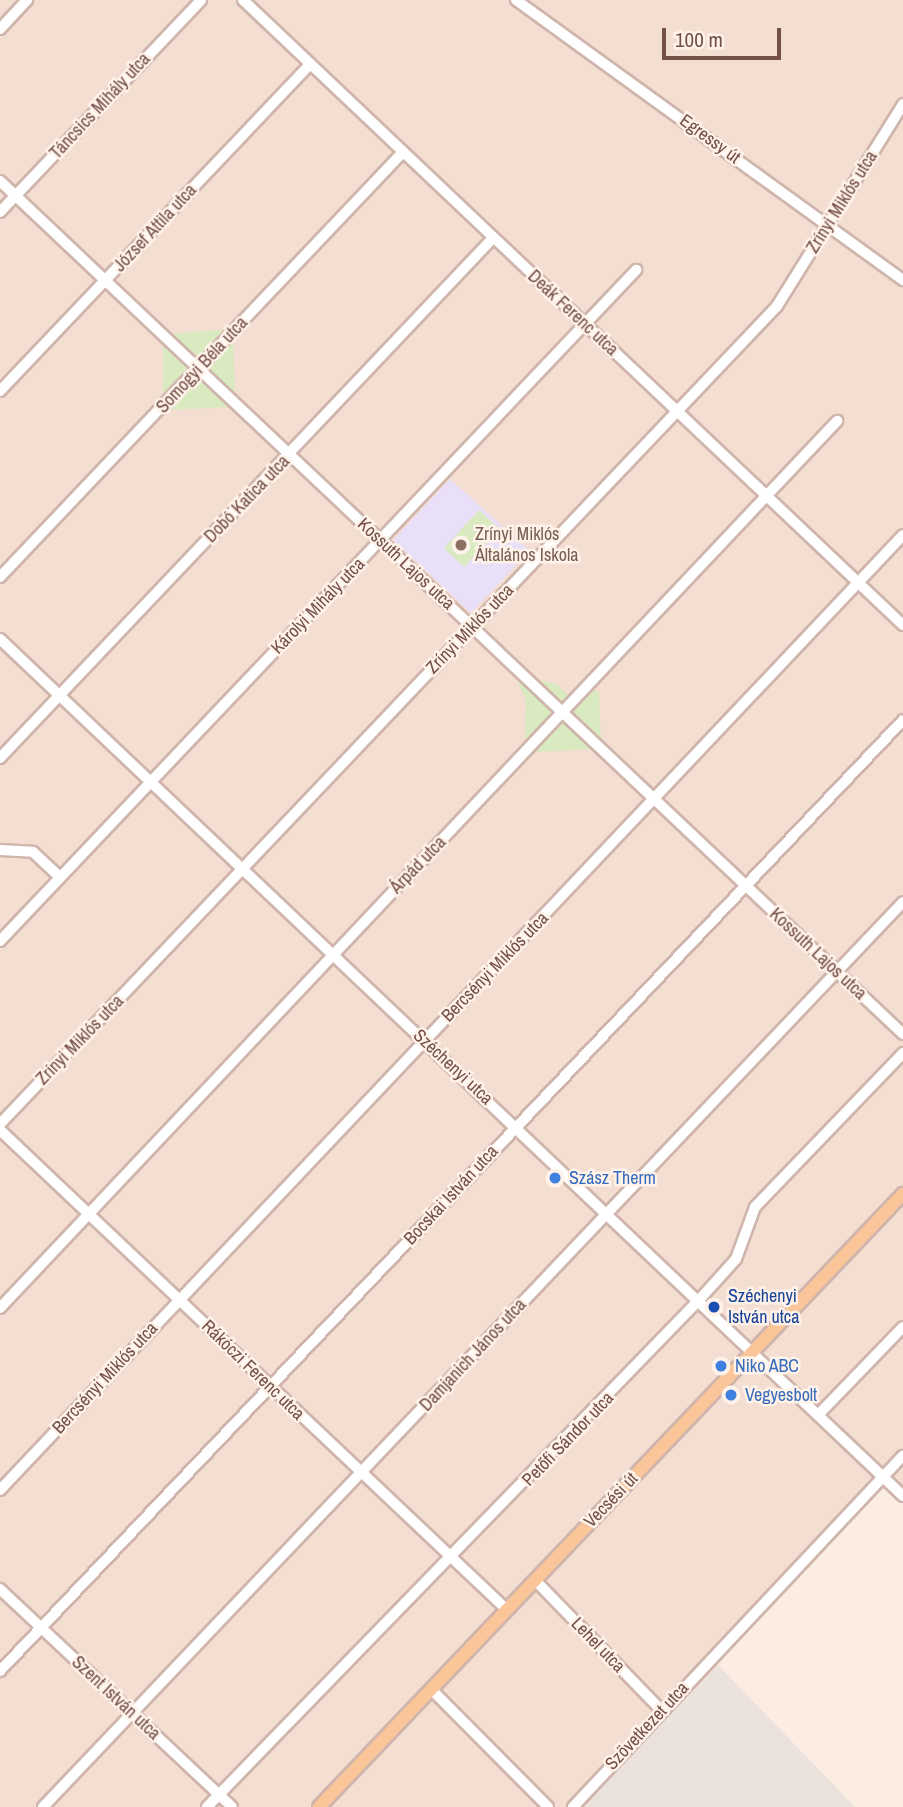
<!DOCTYPE html>
<meta charset="utf-8">
<style>
body{margin:0}
#map{position:relative;width:903px;height:1807px;overflow:hidden;background:#fcede2;font-family:"Archivo Narrow",sans-serif}
div>[style]{position:absolute}
[style*='--x']{left:calc(var(--x)*1px);top:calc(var(--y)*1px);width:calc(var(--w)*1px);rotate:calc(var(--a)*1deg)}
.residential>*{inset:0;background:#f4ddd1}
.industrial>*{inset:0;background:#ebe1dd}
.education>*{inset:0;background:#eadff8}
.green>*{inset:0;background:#d9eac1}
.roads{filter:drop-shadow(2px 0 #cfb5ac) drop-shadow(-2px 0 #cfb5ac) drop-shadow(0 2px #cfb5ac) drop-shadow(0 -2px #cfb5ac)}
.minor>*{height:10px;margin:-5px;padding:0 5px;transform-origin:5px;border-radius:5px;background:#fff}
.major>*{height:12px;margin:-6px;padding:0 6px;transform-origin:6px;border-radius:6px;background:#fbc59a}
.dots>*{width:19px;height:19px;translate:-50% -50%;box-sizing:border-box;border:4px solid #fff2e8;border-radius:50%}
span{translate:-50% -50%;white-space:nowrap;text-align:center;line-height:1.15;-webkit-text-stroke:5px #fff2e8;paint-order:stroke}
.street-label{font-size:18px;color:#745049}
.education-label{font-size:18px;color:#785e54}
.left{translate:0 -50%;text-align:left}
.shop-label{font-size:18px;color:#366cbe}
.transit-label{font-size:18px;color:#164399}
.scale{position:absolute;left:662px;top:28px;width:119px;height:32px;box-sizing:border-box;border:4px solid #745049;border-top:0;padding-left:9px;font-size:21px;line-height:24px;white-space:nowrap;color:#745049;-webkit-text-stroke:5px #fff2e8;paint-order:stroke}
</style>
<div id="map">
<div class="residential">
<i style="clip-path:polygon(0 0,903px 0,903px 1502px,884px 1485px,584px 1807px,0 1807px)"></i>
</div>
<div class="industrial">
<i style="clip-path:polygon(718px 1665px,855px 1807px,584px 1807px)"></i>
</div>
<div class="education">
<i style="clip-path:polygon(450px 479px,530px 551px,471px 613px,393px 540px)"></i>
</div>
<div class="green">
<i style="clip-path:polygon(230px 329px,202px 359px,168px 334px)"></i>
<i style="clip-path:polygon(233px 337px,235px 397px,206px 364px)"></i>
<i style="clip-path:polygon(163px 340px,189px 370px,163px 400px)"></i>
<i style="clip-path:polygon(196px 376px,200px 376px,233px 407px,165px 410px)"></i>
<i style="clip-path:polygon(479px 510px,500px 529px,464px 567px,444px 548px)"></i>
<i style="clip-path:polygon(532px 678px,558px 685px,571px 699px,560px 704px)"></i>
<i style="clip-path:polygon(522px 680px,553px 710px,525px 748px,526px 699px,518px 684px)"></i>
<i style="clip-path:polygon(592px 688px,599px 693px,601px 744px,571px 715px)"></i>
<i style="clip-path:polygon(559px 721px,565px 721px,597px 749px,531px 752px)"></i>
</div>
<div class="roads">
<div class="minor">
<i style="--x:243;--y:0;--w:909;--a:43.44"></i>
<i style="--x:516;--y:0;--w:478;--a:35.9"></i>
<i style="--x:0;--y:29;--w:40;--a:-47"></i>
<i style="--x:0;--y:181;--w:1242;--a:43.37"></i>
<i style="--x:0;--y:212;--w:292;--a:-46.5"></i>
<i style="--x:0;--y:391;--w:451;--a:-46.5"></i>
<i style="--x:0;--y:577;--w:586;--a:-46.52"></i>
<i style="--x:0;--y:639;--w:1245;--a:43.5"></i>
<i style="--x:0;--y:758;--w:717;--a:-46.53"></i>
<i style="--x:0;--y:850;--w:33;--a:3"></i>
<i style="--x:33;--y:852;--w:37;--a:43"></i>
<i style="--x:0;--y:941;--w:925;--a:-46.53"></i>
<i style="--x:0;--y:1124;--w:1128;--a:-46.47"></i>
<i style="--x:777;--y:306;--w:238;--a:-58"></i>
<i style="--x:0;--y:1130;--w:698;--a:43.43"></i>
<i style="--x:0;--y:1308;--w:1220;--a:-46.66"></i>
<i style="--x:818;--y:1415;--w:122;--a:-46"></i>
<i style="--x:0;--y:1490;--w:1314;--a:-46.6"></i>
<i style="--x:535;--y:1580;--w:181;--a:45.9"></i>
<i style="--x:0;--y:1589;--w:318;--a:43.2"></i>
<i style="--x:0;--y:1671;--w:1311;--a:-46.48"></i>
<i style="--x:431;--y:1689;--w:166;--a:45.2"></i>
<i style="--x:43;--y:1807;--w:1248;--a:-46.46"></i>
<i style="--x:207;--y:1807;--w:706;--a:-45.86"></i>
<i style="--x:699;--y:1300;--w:55;--a:-47.9"></i>
<i style="--x:736;--y:1259;--w:55;--a:-69.9"></i>
<i style="--x:755;--y:1207;--w:214;--a:-46.1"></i>
<i style="--x:573;--y:1807;--w:482;--a:-46.8"></i>
</div>
<div class="major">
<i style="--x:319;--y:1807;--w:847;--a:-46.39"></i>
</div>
</div>
<div class="dots">
<i style="left:461px;top:545px;background:#8d6e63"></i>
<i style="left:555px;top:1178px;background:#3f7fe0"></i>
<i style="left:714px;top:1307px;background:#1a4fb4"></i>
<i style="left:721px;top:1366px;background:#3f7fe0"></i>
<i style="left:731px;top:1395px;background:#3f7fe0"></i>
</div>
<div class="street-label">
<span style="left:100px;top:106px;rotate:-47deg">Táncsics Mihály utca</span>
<span style="left:710px;top:139px;rotate:36deg">Egressy út</span>
<span style="left:842px;top:202px;rotate:-58deg">Zrínyi Miklós utca</span>
<span style="left:155px;top:228px;rotate:-47deg">József Attila utca</span>
<span style="left:573px;top:313px;rotate:43deg">Deák Ferenc utca</span>
<span style="left:202px;top:365px;rotate:-47deg">Somogyi Béla utca</span>
<span style="left:247px;top:499px;rotate:-46deg">Dobó Katica utca</span>
<span style="left:406px;top:564px;rotate:43deg">Kossuth Lajos utca</span>
<span style="left:318px;top:606px;rotate:-46deg">Károlyi Mihály utca</span>
<span style="left:470px;top:629px;rotate:-46deg">Zrínyi Miklós utca</span>
<span style="left:418px;top:865px;rotate:-46deg">Árpád utca</span>
<span style="left:818px;top:954px;rotate:43deg">Kossuth Lajos utca</span>
<span style="left:495px;top:967px;rotate:-46deg">Bercsényi Miklós utca</span>
<span style="left:80px;top:1040px;rotate:-46deg">Zrínyi Miklós utca</span>
<span style="left:453px;top:1067px;rotate:43deg">Széchenyi utca</span>
<span style="left:451px;top:1195px;rotate:-47deg">Bocskai István utca</span>
<span style="left:473px;top:1355px;rotate:-47deg">Damjanich János utca</span>
<span style="left:253px;top:1370px;rotate:44deg">Rákóczi Ferenc utca</span>
<span style="left:105px;top:1378px;rotate:-47deg">Bercsényi Miklós utca</span>
<span style="left:568px;top:1439px;rotate:-46deg">Petőfi Sándor utca</span>
<span style="left:611px;top:1500px;rotate:-46deg">Vecsési út</span>
<span style="left:598px;top:1645px;rotate:46deg">Lehel utca</span>
<span style="left:116px;top:1698px;rotate:43deg">Szent István utca</span>
<span style="left:647px;top:1726px;rotate:-47deg">Szövetkezet utca</span>
</div>
<div class="education-label">
<span class="left" style="left:475px;top:545px">Zrínyi Miklós<br>Általános Iskola</span>
</div>
<div class="shop-label">
<span class="left" style="left:569px;top:1178px">Szász Therm</span>
<span class="left" style="left:735px;top:1366px">Niko ABC</span>
<span class="left" style="left:745px;top:1395px">Vegyesbolt</span>
</div>
<div class="transit-label">
<span class="left" style="left:728px;top:1307px">Széchenyi<br>István utca</span>
</div>
<div class="scale">100 m</div>
</div>
